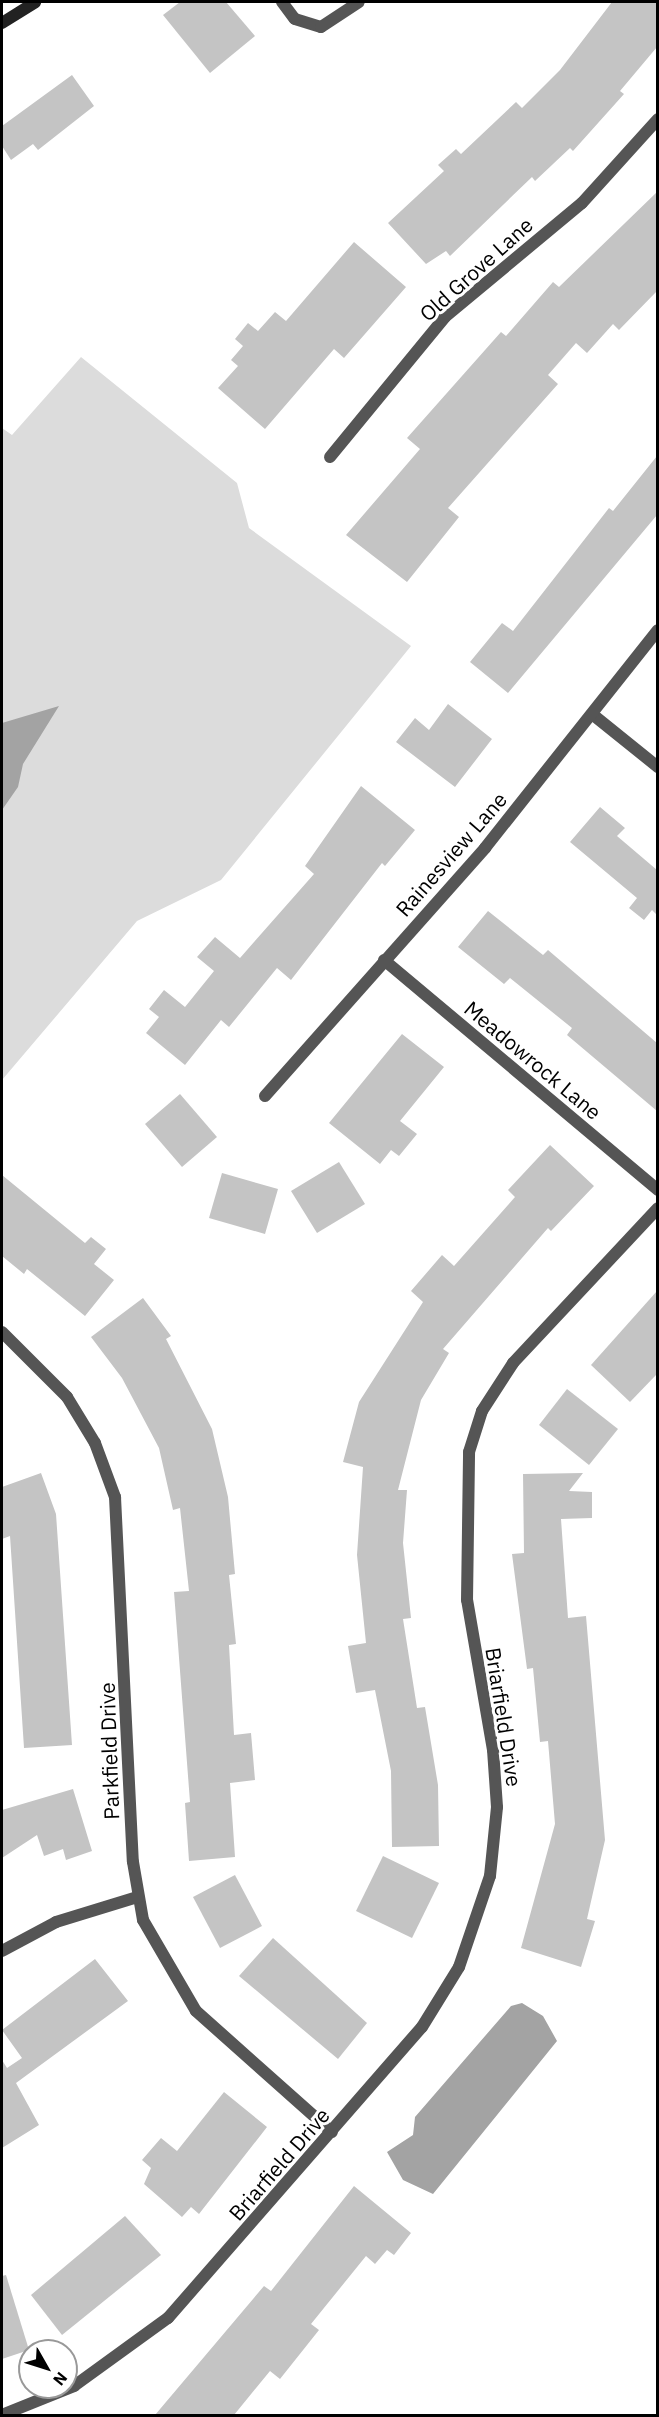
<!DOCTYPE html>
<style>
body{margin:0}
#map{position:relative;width:659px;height:2417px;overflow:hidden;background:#fff;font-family:"IBM Plex Sans",sans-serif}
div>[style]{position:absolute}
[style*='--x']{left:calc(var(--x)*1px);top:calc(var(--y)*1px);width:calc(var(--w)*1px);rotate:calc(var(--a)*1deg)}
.green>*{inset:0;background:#dcdcdc}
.water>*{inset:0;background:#a3a3a3}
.building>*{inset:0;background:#c4c4c4}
.minor>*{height:12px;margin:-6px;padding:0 6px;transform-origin:6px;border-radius:6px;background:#555}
.secondary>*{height:12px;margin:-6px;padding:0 6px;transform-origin:6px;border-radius:6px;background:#222}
span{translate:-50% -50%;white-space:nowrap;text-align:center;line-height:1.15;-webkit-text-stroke:6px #fff;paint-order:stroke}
.street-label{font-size:21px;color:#000}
.frame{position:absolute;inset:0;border:3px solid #000;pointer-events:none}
.north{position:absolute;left:18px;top:2339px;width:60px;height:60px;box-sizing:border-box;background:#fff;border:2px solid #999;border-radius:50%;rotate:129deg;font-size:16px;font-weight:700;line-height:24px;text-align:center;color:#000}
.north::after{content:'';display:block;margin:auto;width:21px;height:27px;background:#000;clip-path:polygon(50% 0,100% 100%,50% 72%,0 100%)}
</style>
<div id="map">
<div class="green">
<i style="clip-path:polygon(81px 357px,237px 483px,249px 528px,411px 646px,221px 880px,137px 921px,2px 1080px,2px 428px,12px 435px)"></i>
</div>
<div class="water">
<i style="clip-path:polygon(59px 706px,23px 764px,18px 787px,2px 810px,2px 723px)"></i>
<i style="clip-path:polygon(522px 2003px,543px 2016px,557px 2041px,433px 2194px,403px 2180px,387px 2152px,413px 2135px,415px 2117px,511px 2006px)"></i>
</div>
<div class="building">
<i style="clip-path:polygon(180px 2px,226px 2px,255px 36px,210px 73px,163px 15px)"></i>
<i style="clip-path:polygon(612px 2px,657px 2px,657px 47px,620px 91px,624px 94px,573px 151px,570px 148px,535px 181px,532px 177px,450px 256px,446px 251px,426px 264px,388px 223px,444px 171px,438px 165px,456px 149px,461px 154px,516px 102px,522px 108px,560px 70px)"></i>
<i style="clip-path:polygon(72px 75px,94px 106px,38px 150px,33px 144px,11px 160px,2px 146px,2px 126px)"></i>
<i style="clip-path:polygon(657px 192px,657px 291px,619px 330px,613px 324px,587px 353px,576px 343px,548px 375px,558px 384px,448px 508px,459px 517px,407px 582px,346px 535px,420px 449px,407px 438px,501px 332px,506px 336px,553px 282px,559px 287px)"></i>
<i style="clip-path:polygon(354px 242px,406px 287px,344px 358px,334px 349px,265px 429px,218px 388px,238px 366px,231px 360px,243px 346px,235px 339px,248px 323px,258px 331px,275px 312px,286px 321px)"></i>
<i style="clip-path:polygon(657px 456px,657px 515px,508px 693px,470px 662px,502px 623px,513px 631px,609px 508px,613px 511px)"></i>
<i style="clip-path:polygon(448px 704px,492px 739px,455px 787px,396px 742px,415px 718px,429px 730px)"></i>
<i style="clip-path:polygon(361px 786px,415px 830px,385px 866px,382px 863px,291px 980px,277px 968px,229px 1027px,221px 1020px,185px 1065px,146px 1033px,159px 1017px,149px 1009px,164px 990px,185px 1007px,214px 971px,197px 957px,215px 937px,240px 958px,314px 874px,305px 866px)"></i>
<i style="clip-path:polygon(600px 807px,625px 828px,617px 836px,657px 870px,657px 915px,652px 910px,644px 920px,629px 908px,637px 898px,570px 842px)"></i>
<i style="clip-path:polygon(488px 911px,543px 955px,548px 950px,657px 1043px,657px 1111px,567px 1035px,572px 1028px,510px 978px,504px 984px,458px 947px)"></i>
<i style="clip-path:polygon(402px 1034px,444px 1067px,400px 1121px,417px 1134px,399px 1156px,391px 1150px,380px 1164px,329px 1123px)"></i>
<i style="clip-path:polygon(180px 1094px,217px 1137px,182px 1167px,145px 1124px)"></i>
<i style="clip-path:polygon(550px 1145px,594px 1186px,551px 1231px,548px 1228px,443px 1349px,449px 1353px,421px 1400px,398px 1490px,407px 1490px,403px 1543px,411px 1618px,403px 1619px,417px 1708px,425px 1707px,438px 1785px,439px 1846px,392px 1847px,391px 1771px,375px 1690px,356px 1693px,348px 1646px,366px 1643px,357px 1555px,363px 1467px,343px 1462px,359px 1402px,423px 1302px,411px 1291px,442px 1255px,454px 1266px,515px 1197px,508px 1190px)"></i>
<i style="clip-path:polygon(339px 1162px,365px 1204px,317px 1233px,291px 1191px)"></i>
<i style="clip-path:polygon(222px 1173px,278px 1189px,265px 1234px,209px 1218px)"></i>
<i style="clip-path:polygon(2px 1175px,85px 1243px,91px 1237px,106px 1249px,94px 1264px,114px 1280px,85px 1316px,27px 1269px,24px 1274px,2px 1256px)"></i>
<i style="clip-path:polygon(657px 1291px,657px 1374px,630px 1402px,591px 1365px)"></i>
<i style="clip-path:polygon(143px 1298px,171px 1336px,166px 1339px,212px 1429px,228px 1497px,235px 1574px,229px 1575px,236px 1644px,229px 1645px,234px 1735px,251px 1733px,255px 1780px,230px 1783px,235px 1857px,189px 1861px,185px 1803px,190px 1802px,174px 1592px,189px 1591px,180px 1508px,173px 1510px,159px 1448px,122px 1378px,91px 1337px)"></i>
<i style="clip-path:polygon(567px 1389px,618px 1429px,589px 1465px,539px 1425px)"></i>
<i style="clip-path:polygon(41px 1473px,56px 1514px,72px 1745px,24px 1748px,10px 1536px,2px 1539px,2px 1487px)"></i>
<i style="clip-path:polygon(583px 1473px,569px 1491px,592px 1492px,592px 1518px,561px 1519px,568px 1618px,586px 1616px,605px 1840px,587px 1919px,595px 1921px,581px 1967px,521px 1948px,555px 1824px,548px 1741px,540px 1742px,533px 1668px,527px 1669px,512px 1554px,524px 1553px,523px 1474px)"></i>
<i style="clip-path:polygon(73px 1789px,92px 1851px,66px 1860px,63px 1849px,44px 1856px,37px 1835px,2px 1858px,2px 1810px)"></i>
<i style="clip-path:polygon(383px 1856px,439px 1883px,412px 1938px,356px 1911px)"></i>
<i style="clip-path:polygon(235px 1875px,262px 1926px,220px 1948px,193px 1897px)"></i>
<i style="clip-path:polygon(273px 1938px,367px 2023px,338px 2059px,239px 1976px)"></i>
<i style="clip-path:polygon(95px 1959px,128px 2001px,16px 2083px,39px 2125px,2px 2148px,2px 2060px,7px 2068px,22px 2058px,2px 2030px)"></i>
<i style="clip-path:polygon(224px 2092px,267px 2127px,199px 2214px,191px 2207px,182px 2217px,144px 2184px,151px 2168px,142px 2160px,161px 2138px,177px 2151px)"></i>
<i style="clip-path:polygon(354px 2186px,411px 2233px,394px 2255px,387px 2250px,375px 2264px,366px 2256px,311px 2324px,319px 2330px,280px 2379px,270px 2371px,234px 2415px,155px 2415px,264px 2286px,271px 2291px)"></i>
<i style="clip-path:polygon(125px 2216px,161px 2255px,62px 2335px,31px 2295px)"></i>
<i style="clip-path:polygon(6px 2275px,29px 2350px,2px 2359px,2px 2276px)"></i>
</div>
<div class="minor">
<i style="--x:282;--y:2;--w:21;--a:53"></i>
<i style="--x:295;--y:19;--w:27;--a:17"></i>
<i style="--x:321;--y:27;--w:45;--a:-33.3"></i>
<i style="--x:330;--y:457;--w:181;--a:-50.6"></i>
<i style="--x:445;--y:317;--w:178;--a:-39.8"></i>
<i style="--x:582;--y:203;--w:113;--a:-47.9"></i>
<i style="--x:592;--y:714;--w:85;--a:38.8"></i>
<i style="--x:384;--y:960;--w:358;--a:40"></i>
<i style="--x:265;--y:1096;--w:332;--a:-48.4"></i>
<i style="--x:485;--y:848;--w:278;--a:-51.6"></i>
<i style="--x:2;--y:1332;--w:92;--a:45"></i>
<i style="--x:67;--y:1397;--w:54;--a:58.7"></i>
<i style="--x:95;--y:1443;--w:58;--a:69.7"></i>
<i style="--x:115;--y:1497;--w:365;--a:87.2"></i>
<i style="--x:133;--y:1862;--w:59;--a:80.2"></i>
<i style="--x:143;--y:1920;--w:105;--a:59.8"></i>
<i style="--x:196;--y:2011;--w:182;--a:41.7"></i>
<i style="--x:2;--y:1951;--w:61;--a:-28.2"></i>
<i style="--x:56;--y:1922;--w:86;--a:-17"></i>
<i style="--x:2;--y:2415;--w:78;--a:-21.9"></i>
<i style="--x:74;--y:2386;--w:116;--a:-35.9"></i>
<i style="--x:168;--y:2318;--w:386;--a:-48.9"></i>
<i style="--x:422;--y:2027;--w:70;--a:-58.3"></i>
<i style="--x:459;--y:1967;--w:96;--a:-71.2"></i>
<i style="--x:490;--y:1876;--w:69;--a:-84.2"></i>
<i style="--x:497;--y:1807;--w:57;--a:-94"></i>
<i style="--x:493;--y:1750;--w:152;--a:-99.8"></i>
<i style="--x:467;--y:1600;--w:148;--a:-89.2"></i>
<i style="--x:469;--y:1452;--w:43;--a:-72.4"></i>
<i style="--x:482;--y:1411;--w:57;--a:-57.1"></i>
<i style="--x:513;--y:1363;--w:212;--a:-46.9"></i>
</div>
<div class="secondary">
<i style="--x:2;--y:23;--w:39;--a:-32"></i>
</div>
<div class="street-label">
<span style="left:476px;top:269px;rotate:-42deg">Old Grove Lane</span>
<span style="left:451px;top:854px;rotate:-49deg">Rainesview Lane</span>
<span style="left:533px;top:1060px;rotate:40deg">Meadowrock Lane</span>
<span style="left:504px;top:1717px;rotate:81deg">Briarfield Drive</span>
<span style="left:109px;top:1751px;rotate:-92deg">Parkfield Drive</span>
<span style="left:279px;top:2164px;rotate:-49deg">Briarfield Drive</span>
</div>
<div class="frame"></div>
<div class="north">N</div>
</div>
